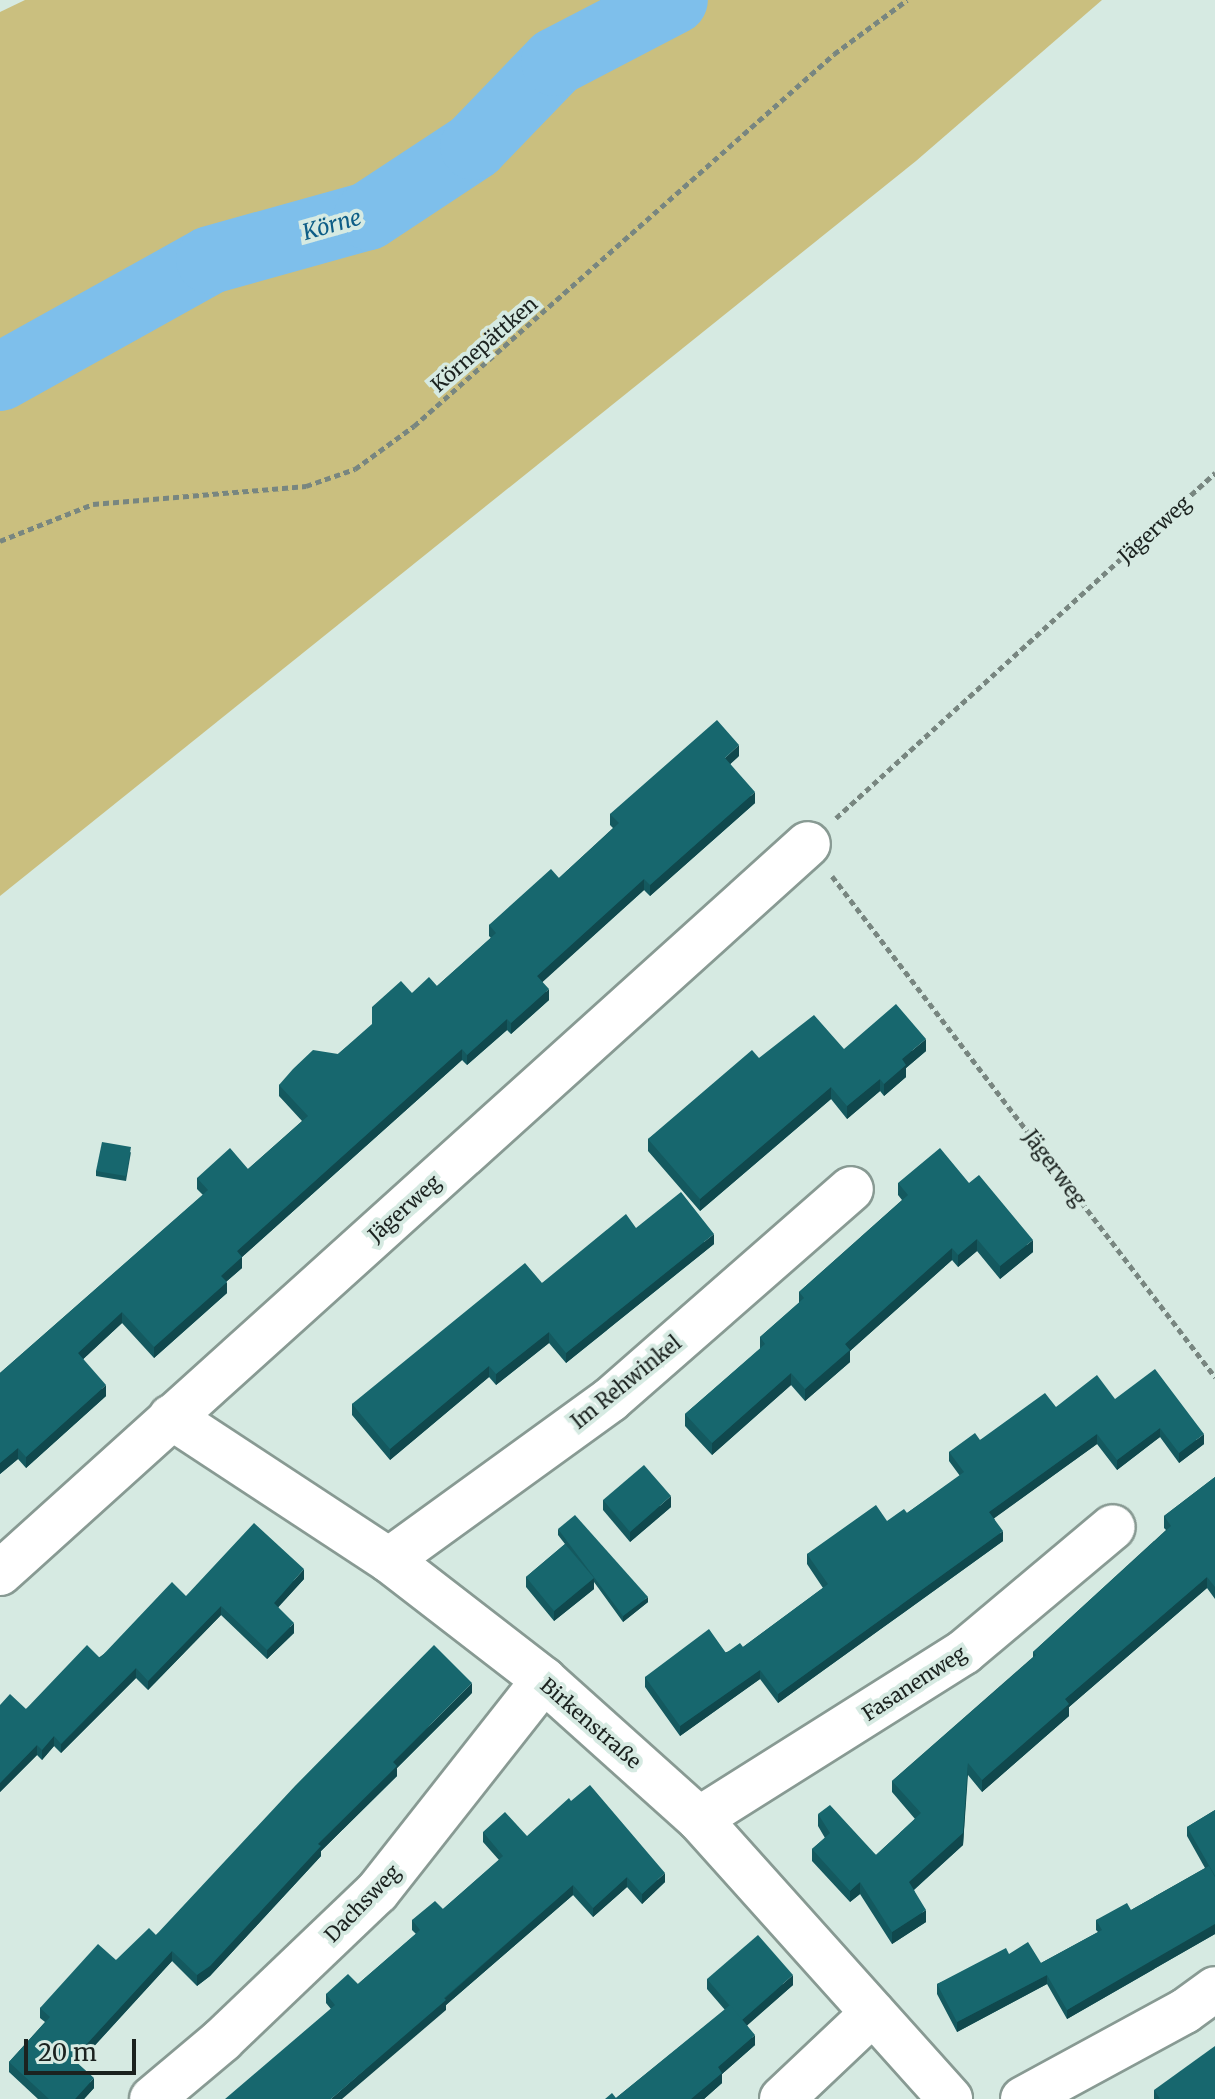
<!DOCTYPE html>
<meta charset="utf-8">
<style>
body{margin:0}
#map{position:relative;width:1215px;height:2099px;overflow:hidden;background:#d6eae2;font-family:Merriweather,serif}
div>[style]{position:absolute}
[style*='--x']{left:calc(var(--x)*1px);top:calc(var(--y)*1px);width:calc(var(--w)*1px);rotate:calc(var(--a)*1deg)}
.green>*{inset:0;background:#cabf7f}
.river>*{height:68px;margin:-34px;padding:0 34px;transform-origin:34px;border-radius:34px;background:#7ebfeb}
.path>*{height:5px;margin-top:-2.5px;transform-origin:0;background:repeating-linear-gradient(90deg,#788680 0 6px,transparent 0 10px)}
.roads{filter:drop-shadow(2px 0 #889a93) drop-shadow(-2px 0 #889a93) drop-shadow(0 2px #889a93) drop-shadow(0 -2px #889a93)}
.street>*{height:44px;margin:-22px;padding:0 22px;transform-origin:22px;border-radius:22px;background:#fff}
.wall>*{inset:0;background:#14595f}
.shaded-wall>*{inset:0;background:#10484d}
.building>*{inset:0;background:#17676e}
span{translate:-50% -50%;white-space:nowrap;text-align:center;line-height:1.15;-webkit-text-stroke:8px #d6eae2;paint-order:stroke}
.street-label{font-size:20px;color:#1b221f}
.water-label{font-size:22px;color:#0d5d86;font-style:italic}
.scale{position:absolute;left:24px;top:2039px;width:112px;height:36px;box-sizing:border-box;border:4px solid #1b221f;border-top:0;padding-left:10px;font-size:24px;line-height:28px;white-space:nowrap;color:#1b221f;-webkit-text-stroke:6px #d6eae2;paint-order:stroke}
</style>
<div id="map">
<div class="green">
<i style="clip-path:polygon(25px 0,1102px 0,916px 161px,0 896px,0 12px)"></i>
</div>
<div class="river">
<i style="--x:0;--y:377;--w:240;--a:-29.1"></i>
<i style="--x:210;--y:260;--w:164;--a:-15.6"></i>
<i style="--x:368;--y:216;--w:127;--a:-33.4"></i>
<i style="--x:474;--y:146;--w:117;--a:-46"></i>
<i style="--x:555;--y:62;--w:134;--a:-27.5"></i>
</div>
<div class="path">
<i style="--x:0;--y:541;--w:100;--a:-21.7"></i>
<i style="--x:93;--y:504;--w:214;--a:-4.8"></i>
<i style="--x:306;--y:486;--w:52;--a:-19.1"></i>
<i style="--x:355;--y:469;--w:73;--a:-36.1"></i>
<i style="--x:414;--y:426;--w:561;--a:-41.53"></i>
<i style="--x:834;--y:54;--w:91;--a:-36.5"></i>
<i style="--x:836;--y:818;--w:513;--a:-42.31"></i>
<i style="--x:832;--y:876;--w:631;--a:52.6"></i>
</div>
<div class="roads">
<div class="street">
<i style="--x:171;--y:1417;--w:261;--a:33.3"></i>
<i style="--x:389;--y:1560;--w:196;--a:37.7"></i>
<i style="--x:544;--y:1680;--w:208;--a:41.9"></i>
<i style="--x:699;--y:1819;--w:376;--a:48.1"></i>
<i style="--x:389;--y:1560;--w:273;--a:-35.9"></i>
<i style="--x:610;--y:1400;--w:320;--a:-41.2"></i>
<i style="--x:0;--y:1573;--w:1088;--a:-42.06"></i>
<i style="--x:699;--y:1819;--w:313;--a:-32.2"></i>
<i style="--x:964;--y:1652;--w:194;--a:-40"></i>
<i style="--x:152;--y:2099;--w:92;--a:-40.1"></i>
<i style="--x:222;--y:2040;--w:214;--a:-43.7"></i>
<i style="--x:377;--y:1892;--w:270;--a:-51.8"></i>
<i style="--x:782;--y:2099;--w:125;--a:-43.4"></i>
<i style="--x:1023;--y:2099;--w:184;--a:-28.5"></i>
<i style="--x:1185;--y:2011;--w:37;--a:-36"></i>
</div>
</div>
<div class="wall">
<i style="clip-path:polygon(739px 756px,730px 764px,755px 803px,650px 896px,644px 890px,542px 982px,549px 1000px,511px 1034px,507px 1030px,467px 1065px,462px 1060px,242px 1257px,242px 1268px,226px 1282px,227px 1293px,154px 1358px,122px 1323px,83px 1359px,106px 1396px,26px 1468px,18px 1459px,0 1474px,0 1373px,203px 1195px,197px 1189px,197px 1178px,248px 1169px,302px 1121px,279px 1096px,279px 1085px,338px 1054px,412px 993px,437px 986px,491px 938px,489px 936px,489px 925px,559px 878px,613px 828px,610px 825px,610px 814px)"></i>
<i style="clip-path:polygon(844px 1049px,926px 1051px,906px 1068px,906px 1077px,884px 1096px,880px 1091px,847px 1119px,831px 1099px,700px 1211px,648px 1151px,648px 1139px,759px 1058px)"></i>
<i style="clip-path:polygon(131px 1152px,126px 1181px,96px 1176px,96px 1171px)"></i>
<i style="clip-path:polygon(898px 1183px,969px 1183px,1033px 1252px,1000px 1279px,977px 1251px,958px 1267px,952px 1260px,850px 1351px,850px 1362px,805px 1401px,791px 1385px,712px 1455px,685px 1426px,685px 1414px,760px 1349px,760px 1337px,799px 1303px,799px 1292px,902px 1200px,898px 1195px)"></i>
<i style="clip-path:polygon(636px 1228px,714px 1244px,566px 1363px,549px 1343px,496px 1385px,489px 1377px,390px 1460px,352px 1415px,352px 1404px,542px 1283px)"></i>
<i style="clip-path:polygon(1115px 1399px,1204px 1444px,1179px 1463px,1160px 1437px,1117px 1470px,1097px 1444px,994px 1518px,1003px 1541px,778px 1703px,760px 1679px,680px 1736px,645px 1687px,645px 1677px,743px 1647px,823px 1588px,807px 1564px,807px 1554px,907px 1513px,960px 1476px,949px 1461px,949px 1452px,980px 1440px,1056px 1407px)"></i>
<i style="clip-path:polygon(1215px 1477px,1215px 1599px,1207px 1588px,1069px 1707px,1069px 1716px,982px 1792px,968px 1775px,963px 1845px,914px 1890px,926px 1922px,892px 1944px,860px 1894px,850px 1902px,812px 1861px,812px 1849px,825px 1838px,818px 1826px,818px 1814px,876px 1855px,915px 1819px,892px 1792px,892px 1781px,1033px 1657px,1033px 1652px,1166px 1530px,1164px 1528px,1164px 1516px)"></i>
<i style="clip-path:polygon(603px 1500px,671px 1507px,630px 1542px,603px 1510px)"></i>
<i style="clip-path:polygon(558px 1529px,648px 1602px,623px 1622px,594px 1582px,594px 1589px,554px 1621px,526px 1587px,526px 1577px,565px 1544px,558px 1535px)"></i>
<i style="clip-path:polygon(304px 1579px,278px 1607px,294px 1633px,267px 1659px,221px 1615px,148px 1690px,136px 1678px,61px 1753px,54px 1746px,42px 1760px,37px 1755px,0 1792px,0 1705px,26px 1709px,186px 1596px)"></i>
<i style="clip-path:polygon(472px 1693px,397px 1768px,397px 1776px,321px 1851px,321px 1856px,210px 1976px,197px 1986px,172px 1961px,78px 2064px,94px 2088px,84px 2099px,38px 2099px,9px 2072px,9px 2062px,45px 2022px,40px 2018px,40px 2008px,156px 1935px)"></i>
<i style="clip-path:polygon(1215px 1810px,1215px 1934px,1067px 2019px,1047px 1984px,957px 2032px,937px 1994px,937px 1984px,1009px 1954px,1041px 1963px,1098px 1932px,1096px 1930px,1096px 1920px,1131px 1910px,1205px 1868px,1187px 1836px,1187px 1827px)"></i>
<i style="clip-path:polygon(483px 1832px,527px 1836px,665px 1882px,642px 1904px,627px 1887px,593px 1917px,573px 1895px,446px 2005px,446px 2010px,331px 2009px,326px 2003px,326px 1994px,358px 1984px,416px 1934px,412px 1930px,412px 1920px,443px 1909px,499px 1860px,483px 1842px)"></i>
<i style="clip-path:polygon(707px 1979px,793px 1985px,747px 2025px,755px 2045px,722px 2074px,722px 2083px,704px 2099px,605px 2099px,616px 2098px,725px 2010px,707px 1989px)"></i>
<i style="clip-path:polygon(1154px 2090px,1215px 2099px,1154px 2099px)"></i>
</div>
<div class="shaded-wall">
<i style="clip-path:polygon(739px 745px,739px 756px,725px 769px,725px 758px)"></i>
<i style="clip-path:polygon(755px 792px,755px 803px,650px 896px,650px 885px)"></i>
<i style="clip-path:polygon(644px 879px,644px 890px,537px 987px,537px 976px)"></i>
<i style="clip-path:polygon(549px 989px,549px 1000px,511px 1034px,511px 1023px)"></i>
<i style="clip-path:polygon(507px 1019px,507px 1030px,467px 1065px,467px 1055px)"></i>
<i style="clip-path:polygon(926px 1039px,926px 1051px,906px 1068px,906px 1077px,884px 1096px,884px 1084px,902px 1059px)"></i>
<i style="clip-path:polygon(462px 1049px,462px 1060px,242px 1257px,242px 1268px,221px 1286px,221px 1276px,237px 1251px)"></i>
<i style="clip-path:polygon(880px 1079px,880px 1091px,847px 1119px,847px 1106px)"></i>
<i style="clip-path:polygon(831px 1087px,831px 1099px,700px 1211px,700px 1199px)"></i>
<i style="clip-path:polygon(714px 1234px,714px 1244px,566px 1363px,566px 1353px)"></i>
<i style="clip-path:polygon(977px 1239px,977px 1251px,958px 1267px,958px 1255px)"></i>
<i style="clip-path:polygon(1033px 1240px,1033px 1252px,1000px 1279px,1000px 1266px)"></i>
<i style="clip-path:polygon(952px 1248px,952px 1260px,850px 1351px,850px 1362px,805px 1401px,805px 1389px,845px 1344px)"></i>
<i style="clip-path:polygon(227px 1282px,227px 1293px,154px 1358px,154px 1347px)"></i>
<i style="clip-path:polygon(122px 1312px,122px 1323px,78px 1364px,78px 1353px)"></i>
<i style="clip-path:polygon(549px 1332px,549px 1343px,496px 1385px,496px 1374px)"></i>
<i style="clip-path:polygon(489px 1366px,489px 1377px,390px 1460px,390px 1449px)"></i>
<i style="clip-path:polygon(791px 1373px,791px 1385px,712px 1455px,712px 1443px)"></i>
<i style="clip-path:polygon(106px 1385px,106px 1396px,26px 1468px,26px 1457px)"></i>
<i style="clip-path:polygon(1160px 1428px,1160px 1437px,1117px 1470px,1117px 1460px)"></i>
<i style="clip-path:polygon(1097px 1434px,1097px 1444px,989px 1522px,989px 1512px)"></i>
<i style="clip-path:polygon(1204px 1434px,1204px 1444px,1179px 1463px,1179px 1453px)"></i>
<i style="clip-path:polygon(18px 1448px,18px 1459px,0 1474px,0 1463px)"></i>
<i style="clip-path:polygon(671px 1496px,671px 1507px,630px 1542px,630px 1532px)"></i>
<i style="clip-path:polygon(1003px 1531px,1003px 1541px,778px 1703px,778px 1694px)"></i>
<i style="clip-path:polygon(304px 1569px,304px 1579px,274px 1612px,274px 1603px)"></i>
<i style="clip-path:polygon(1207px 1577px,1207px 1588px,1069px 1707px,1069px 1716px,982px 1792px,982px 1780px,1065px 1699px)"></i>
<i style="clip-path:polygon(594px 1578px,594px 1589px,554px 1621px,554px 1611px)"></i>
<i style="clip-path:polygon(648px 1597px,648px 1602px,623px 1622px,623px 1616px)"></i>
<i style="clip-path:polygon(221px 1606px,221px 1615px,148px 1690px,148px 1681px)"></i>
<i style="clip-path:polygon(294px 1623px,294px 1633px,267px 1659px,267px 1650px)"></i>
<i style="clip-path:polygon(136px 1668px,136px 1678px,61px 1753px,61px 1744px)"></i>
<i style="clip-path:polygon(760px 1670px,760px 1679px,680px 1736px,680px 1726px)"></i>
<i style="clip-path:polygon(472px 1683px,472px 1693px,397px 1768px,397px 1776px,321px 1851px,321px 1856px,210px 1976px,197px 1986px,197px 1975px,393px 1762px)"></i>
<i style="clip-path:polygon(54px 1736px,54px 1746px,42px 1760px,42px 1750px)"></i>
<i style="clip-path:polygon(37px 1745px,37px 1755px,0 1792px,0 1783px)"></i>
<i style="clip-path:polygon(968px 1763px,963px 1845px,909px 1894px,909px 1882px)"></i>
<i style="clip-path:polygon(665px 1873px,665px 1882px,642px 1904px,642px 1894px)"></i>
<i style="clip-path:polygon(627px 1877px,627px 1887px,593px 1917px,593px 1908px)"></i>
<i style="clip-path:polygon(860px 1882px,860px 1894px,850px 1902px,850px 1891px)"></i>
<i style="clip-path:polygon(573px 1885px,573px 1895px,446px 2005px,446px 2010px,342px 2099px,331px 2099px)"></i>
<i style="clip-path:polygon(926px 1910px,926px 1922px,892px 1944px,892px 1932px)"></i>
<i style="clip-path:polygon(1215px 1920px,1215px 1934px,1067px 2019px,1067px 2010px)"></i>
<i style="clip-path:polygon(172px 1951px,172px 1961px,73px 2069px,73px 2059px)"></i>
<i style="clip-path:polygon(793px 1975px,793px 1985px,742px 2030px,742px 2020px)"></i>
<i style="clip-path:polygon(1047px 1975px,1047px 1984px,957px 2032px,957px 2022px)"></i>
<i style="clip-path:polygon(755px 2035px,755px 2045px,722px 2074px,722px 2083px,704px 2099px,691px 2099px,718px 2067px)"></i>
<i style="clip-path:polygon(94px 2078px,94px 2088px,84px 2099px,75px 2099px)"></i>
</div>
<div class="building">
<i style="clip-path:polygon(717px 720px,739px 745px,725px 758px,755px 792px,650px 885px,644px 879px,537px 976px,549px 989px,511px 1023px,507px 1019px,467px 1055px,462px 1049px,237px 1251px,242px 1257px,221px 1276px,227px 1282px,154px 1347px,122px 1312px,78px 1353px,106px 1385px,26px 1457px,18px 1448px,0 1463px,0 1373px,208px 1190px,197px 1178px,230px 1148px,248px 1169px,308px 1116px,279px 1085px,293px 1069px,313px 1050px,338px 1054px,372px 1024px,372px 1007px,401px 981px,412px 993px,429px 977px,437px 986px,496px 933px,489px 925px,551px 869px,559px 878px,619px 823px,610px 814px)"></i>
<i style="clip-path:polygon(896px 1004px,926px 1039px,902px 1059px,906px 1065px,884px 1084px,880px 1079px,847px 1106px,831px 1087px,700px 1199px,648px 1139px,752px 1050px,759px 1058px,814px 1015px,844px 1049px)"></i>
<i style="clip-path:polygon(102px 1142px,131px 1147px,126px 1176px,96px 1171px)"></i>
<i style="clip-path:polygon(940px 1148px,969px 1183px,979px 1175px,1033px 1240px,1000px 1266px,977px 1239px,958px 1255px,952px 1248px,845px 1344px,850px 1350px,805px 1389px,791px 1373px,712px 1443px,685px 1414px,765px 1344px,760px 1337px,804px 1298px,799px 1292px,908px 1195px,898px 1183px)"></i>
<i style="clip-path:polygon(681px 1192px,714px 1234px,566px 1353px,549px 1332px,496px 1374px,489px 1366px,390px 1449px,352px 1404px,525px 1263px,542px 1283px,626px 1214px,636px 1228px)"></i>
<i style="clip-path:polygon(1155px 1369px,1204px 1434px,1179px 1453px,1160px 1428px,1117px 1460px,1097px 1434px,989px 1512px,1003px 1531px,778px 1694px,760px 1670px,680px 1726px,645px 1677px,709px 1629px,726px 1653px,740px 1643px,743px 1647px,828px 1584px,807px 1554px,876px 1505px,887px 1521px,904px 1509px,907px 1513px,964px 1472px,949px 1452px,975px 1433px,980px 1440px,1045px 1393px,1056px 1407px,1097px 1375px,1115px 1399px)"></i>
<i style="clip-path:polygon(644px 1465px,671px 1496px,630px 1532px,603px 1500px)"></i>
<i style="clip-path:polygon(1215px 1477px,1215px 1587px,1207px 1577px,1065px 1699px,1069px 1704px,982px 1780px,968px 1763px,963px 1833px,909px 1882px,926px 1910px,892px 1932px,860px 1882px,850px 1891px,812px 1849px,830px 1833px,818px 1814px,830px 1805px,876px 1855px,921px 1813px,892px 1781px,1036px 1655px,1033px 1652px,1171px 1526px,1164px 1516px)"></i>
<i style="clip-path:polygon(575px 1515px,648px 1597px,623px 1616px,558px 1529px)"></i>
<i style="clip-path:polygon(254px 1523px,304px 1569px,274px 1603px,294px 1623px,267px 1650px,221px 1606px,148px 1681px,136px 1668px,61px 1744px,54px 1736px,42px 1750px,37px 1745px,0 1783px,0 1705px,10px 1694px,26px 1709px,87px 1645px,100px 1658px,172px 1582px,186px 1596px)"></i>
<i style="clip-path:polygon(565px 1544px,594px 1578px,554px 1611px,526px 1577px)"></i>
<i style="clip-path:polygon(434px 1645px,472px 1683px,393px 1762px,397px 1766px,318px 1844px,321px 1846px,210px 1966px,197px 1975px,172px 1951px,73px 2059px,94px 2078px,75px 2099px,49px 2099px,9px 2062px,50px 2017px,40px 2008px,98px 1944px,116px 1960px,149px 1928px,156px 1935px,295px 1786px)"></i>
<i style="clip-path:polygon(590px 1785px,665px 1873px,642px 1894px,627px 1877px,593px 1908px,573px 1885px,444px 1998px,446px 2000px,331px 2099px,225px 2099px,335px 2005px,326px 1994px,348px 1974px,358px 1984px,420px 1930px,412px 1920px,435px 1901px,443px 1909px,503px 1856px,483px 1832px,505px 1812px,527px 1836px,569px 1798px,571px 1801px)"></i>
<i style="clip-path:polygon(1215px 1810px,1215px 1876px,1187px 1827px)"></i>
<i style="clip-path:polygon(1209px 1866px,1215px 1877px,1215px 1924px,1067px 2010px,1047px 1975px,957px 2022px,937px 1984px,1006px 1948px,1009px 1954px,1028px 1942px,1041px 1963px,1102px 1930px,1096px 1920px,1127px 1903px,1131px 1910px)"></i>
<i style="clip-path:polygon(758px 1935px,793px 1975px,742px 2020px,707px 1979px)"></i>
<i style="clip-path:polygon(730px 2005px,755px 2035px,718px 2067px,722px 2073px,691px 2099px,605px 2099px,612px 2093px,616px 2098px)"></i>
<i style="clip-path:polygon(1215px 2046px,1215px 2099px,1160px 2099px,1154px 2090px)"></i>
</div>
<div class="street-label">
<span style="left:484px;top:344px;rotate:-41deg">Körnepättken</span>
<span style="left:1154px;top:529px;rotate:-42deg">Jägerweg</span>
<span style="left:1055px;top:1168px;rotate:53deg">Jägerweg</span>
<span style="left:404px;top:1208px;rotate:-42deg">Jägerweg</span>
<span style="left:626px;top:1382px;rotate:-39deg">Im Rehwinkel</span>
<span style="left:914px;top:1683px;rotate:-33deg">Fasanenweg</span>
<span style="left:591px;top:1723px;rotate:41deg">Birkenstraße</span>
<span style="left:362px;top:1903px;rotate:-46deg">Dachsweg</span>
</div>
<div class="water-label">
<span style="left:332px;top:225px;rotate:-16deg">Körne</span>
</div>
<div class="scale">20 m</div>
</div>
